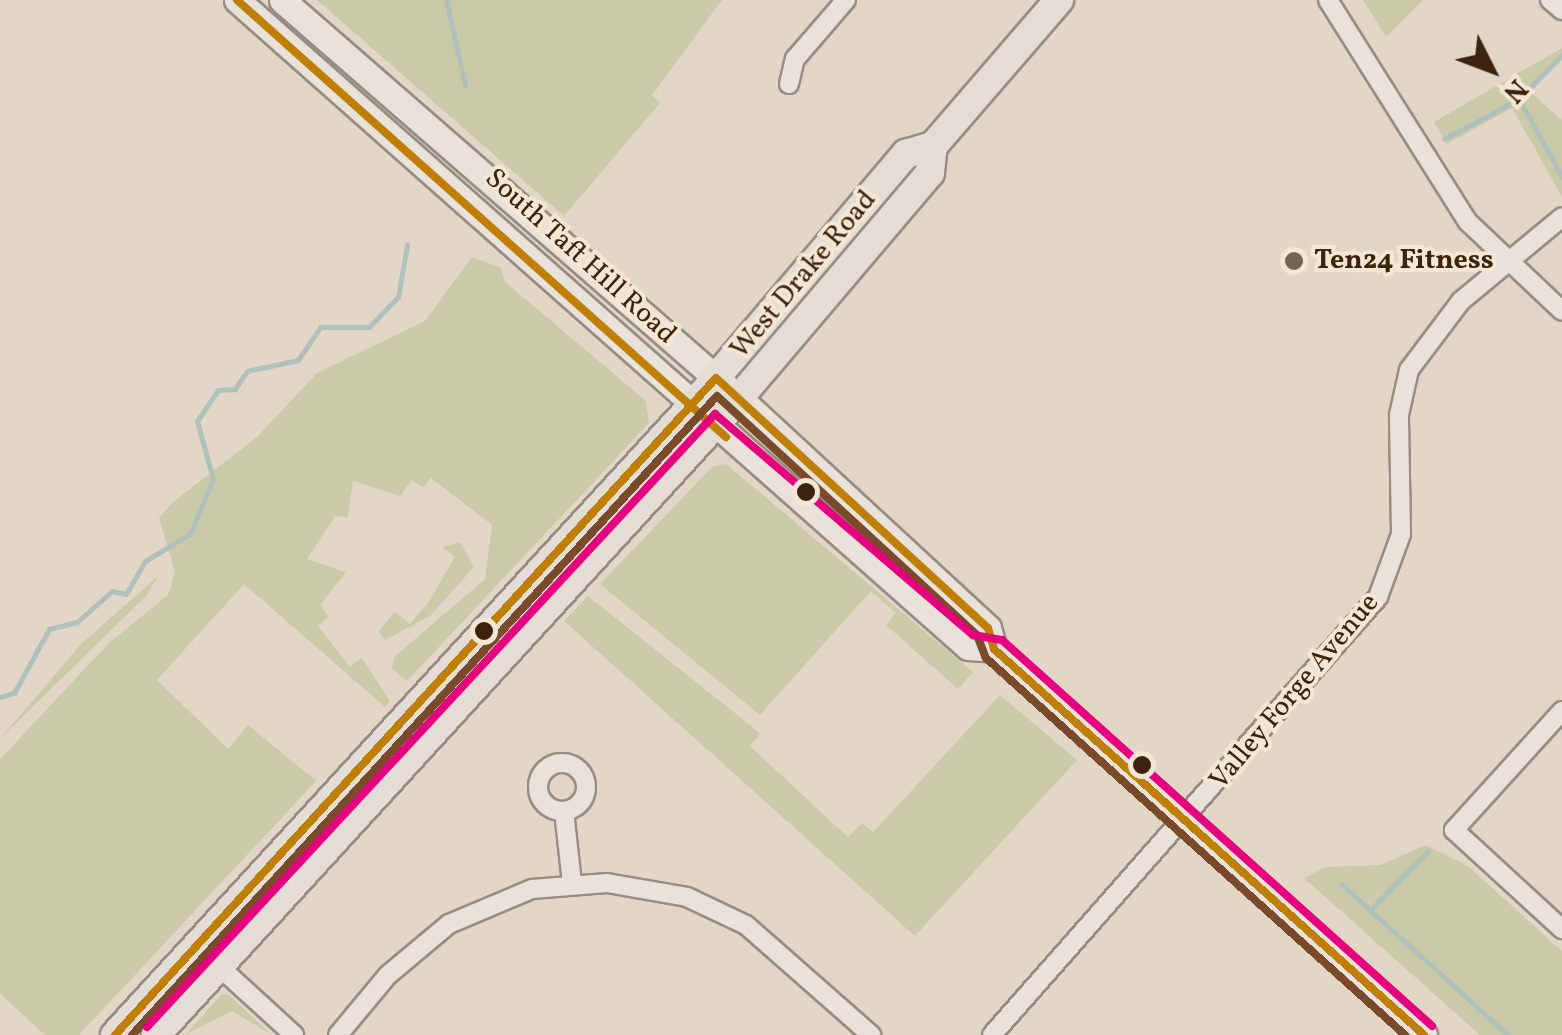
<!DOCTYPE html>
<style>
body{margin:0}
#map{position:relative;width:1562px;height:1035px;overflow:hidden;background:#e2d7c7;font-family:Vollkorn,serif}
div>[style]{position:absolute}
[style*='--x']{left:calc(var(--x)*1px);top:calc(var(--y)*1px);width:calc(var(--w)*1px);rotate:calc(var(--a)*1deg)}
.green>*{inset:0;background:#cacaa9}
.stream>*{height:5px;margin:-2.5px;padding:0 2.5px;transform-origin:2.5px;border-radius:2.5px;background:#b0c1bc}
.roads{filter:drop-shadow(2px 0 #978d82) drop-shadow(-2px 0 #978d82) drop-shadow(0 2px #978d82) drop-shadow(0 -2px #978d82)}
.street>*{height:18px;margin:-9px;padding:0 9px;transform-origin:9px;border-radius:9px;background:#e8e2da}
.street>.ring{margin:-9px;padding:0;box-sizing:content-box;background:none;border:18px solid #e8e2da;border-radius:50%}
.secondary>*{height:25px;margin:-12.5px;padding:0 12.5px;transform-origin:12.5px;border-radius:12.5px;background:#e8e2da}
.primary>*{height:28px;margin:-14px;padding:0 14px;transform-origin:14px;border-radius:14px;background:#e4ddd5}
.bus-1>*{height:8px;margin:-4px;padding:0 4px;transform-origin:4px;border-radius:4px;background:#bf7f04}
.bus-2>*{height:8px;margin:-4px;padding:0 4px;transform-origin:4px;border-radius:4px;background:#7a4b2a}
.bus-3>*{height:8px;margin:-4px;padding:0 4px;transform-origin:4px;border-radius:4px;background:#e5007d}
.dots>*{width:28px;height:28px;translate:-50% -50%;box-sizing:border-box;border:5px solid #f3e6d3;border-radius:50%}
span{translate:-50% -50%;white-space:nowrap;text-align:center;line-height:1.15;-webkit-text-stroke:8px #f3e6d3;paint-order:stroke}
.street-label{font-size:28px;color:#3b230e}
.poi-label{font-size:28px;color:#3b230e;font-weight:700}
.left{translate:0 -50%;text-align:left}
.north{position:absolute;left:1442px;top:20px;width:100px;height:100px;-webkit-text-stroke:8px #f3e6d3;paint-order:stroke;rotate:132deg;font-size:28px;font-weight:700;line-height:40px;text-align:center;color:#3b230e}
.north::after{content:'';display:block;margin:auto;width:35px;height:45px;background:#3b230e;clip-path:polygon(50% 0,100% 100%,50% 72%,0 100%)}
</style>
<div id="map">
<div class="green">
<i style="clip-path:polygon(317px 0,722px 0,652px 95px,660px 103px,564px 216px)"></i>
<i style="clip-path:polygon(1363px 0,1423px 0,1386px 37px)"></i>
<i style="clip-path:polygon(1562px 48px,1562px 60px,1527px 89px,1562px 120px,1562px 197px,1512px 108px,1447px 144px,1434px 122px)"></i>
<i style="clip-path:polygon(472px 257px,501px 268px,505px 282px,646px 401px,649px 423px,407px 681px,392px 669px,394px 657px,485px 579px,492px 525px,431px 478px,423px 488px,412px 480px,400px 496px,353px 481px,348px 517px,335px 516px,307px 559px,346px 572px,320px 605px,329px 617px,318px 626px,350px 667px,362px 658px,390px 701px,385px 707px,244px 584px,157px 680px,228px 749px,248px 725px,316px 781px,79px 1035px,45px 1035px,0 994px,0 759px,109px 643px,168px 595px,175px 572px,159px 518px,172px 503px,257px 437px,317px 373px,425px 321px)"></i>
<i style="clip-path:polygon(726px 464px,973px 672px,958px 689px,886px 625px,896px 613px,871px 591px,760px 715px,600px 584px,713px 466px)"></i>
<i style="clip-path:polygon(460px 542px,474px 567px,430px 616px,385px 640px,379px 631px,395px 612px,410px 624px,428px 603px,455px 557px,442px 547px)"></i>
<i style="clip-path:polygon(158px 576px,147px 595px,0 739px,81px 644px)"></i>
<i style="clip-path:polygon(588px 596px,750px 725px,760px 734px,750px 746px,848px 837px,862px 823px,873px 832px,1000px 695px,1077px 760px,915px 936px,564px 621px)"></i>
<i style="clip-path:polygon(1425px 845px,1468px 866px,1562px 951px,1562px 1035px,1480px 1035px,1304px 878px,1326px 867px,1381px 865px)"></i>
<i style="clip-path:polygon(222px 994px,229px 995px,272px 1035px,232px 1011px,185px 1035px)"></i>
</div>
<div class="stream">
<i style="--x:446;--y:0;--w:87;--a:77.4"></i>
<i style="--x:1562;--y:55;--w:62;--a:134.3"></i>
<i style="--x:1519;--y:99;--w:89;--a:61.1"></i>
<i style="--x:1444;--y:139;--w:85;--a:-28.1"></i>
<i style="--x:0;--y:697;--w:15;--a:-16"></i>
<i style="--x:14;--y:693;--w:73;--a:-61.3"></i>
<i style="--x:49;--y:629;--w:29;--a:-14"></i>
<i style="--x:77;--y:622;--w:47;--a:-41.5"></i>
<i style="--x:112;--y:591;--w:14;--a:12"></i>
<i style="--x:126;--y:594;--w:38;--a:-60"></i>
<i style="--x:145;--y:561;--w:52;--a:-31"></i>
<i style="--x:190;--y:534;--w:60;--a:-67.3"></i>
<i style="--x:213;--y:479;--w:60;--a:-105.4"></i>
<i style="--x:197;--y:421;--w:37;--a:-56"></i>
<i style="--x:218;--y:390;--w:17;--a:-3"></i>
<i style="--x:235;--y:389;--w:22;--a:-56"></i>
<i style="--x:247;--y:371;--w:52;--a:-12.2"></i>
<i style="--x:298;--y:360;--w:40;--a:-56"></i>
<i style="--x:320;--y:327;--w:49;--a:0"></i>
<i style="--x:369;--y:327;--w:42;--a:-46"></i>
<i style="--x:398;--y:297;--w:53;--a:-80.2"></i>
<i style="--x:1341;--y:884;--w:39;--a:42"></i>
<i style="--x:1370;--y:910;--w:83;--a:-45.5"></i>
<i style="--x:1370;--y:910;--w:186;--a:42.2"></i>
</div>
<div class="roads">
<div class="street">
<i style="--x:1328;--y:0;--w:262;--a:57.8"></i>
<i style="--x:1468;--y:222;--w:129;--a:43.4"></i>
<i style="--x:1550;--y:0;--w:16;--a:40"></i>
<i style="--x:789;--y:84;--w:26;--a:-77"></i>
<i style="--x:795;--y:59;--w:78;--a:-49.2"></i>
<i style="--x:1562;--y:711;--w:161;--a:132.2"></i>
<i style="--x:1454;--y:830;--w:147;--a:42.5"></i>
<i class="ring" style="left:538px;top:763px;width:30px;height:30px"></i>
<i style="--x:564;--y:811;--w:73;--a:83.7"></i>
<i style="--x:213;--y:961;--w:110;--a:42.4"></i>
<i style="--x:338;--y:1035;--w:78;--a:-50.2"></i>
<i style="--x:388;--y:975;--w:80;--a:-39.9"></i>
<i style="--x:449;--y:924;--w:90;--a:-22.9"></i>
<i style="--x:532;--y:889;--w:75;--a:-4.6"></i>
<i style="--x:607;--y:883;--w:81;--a:9.9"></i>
<i style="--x:687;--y:897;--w:65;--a:25.4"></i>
<i style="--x:746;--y:925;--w:167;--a:41.3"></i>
<i style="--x:992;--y:1035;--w:584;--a:-48.61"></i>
<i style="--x:1378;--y:597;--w:67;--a:-69.9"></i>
<i style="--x:1401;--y:534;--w:119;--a:-91"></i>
<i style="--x:1399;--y:415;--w:46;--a:-77.5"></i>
<i style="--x:1409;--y:370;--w:86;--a:-53"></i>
<i style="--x:1461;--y:301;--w:131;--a:-39.7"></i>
</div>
<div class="secondary">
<i style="--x:237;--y:0;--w:976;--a:41.51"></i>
<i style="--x:968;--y:647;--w:26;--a:4"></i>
<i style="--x:282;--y:0;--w:606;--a:41.05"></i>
<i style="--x:739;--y:398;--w:339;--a:42.7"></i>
<i style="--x:988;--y:628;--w:22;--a:74"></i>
<i style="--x:994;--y:649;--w:578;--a:41.91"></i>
</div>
<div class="primary">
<i style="--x:115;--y:1035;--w:854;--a:-47.47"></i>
<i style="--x:692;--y:406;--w:331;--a:-49.7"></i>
<i style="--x:906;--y:154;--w:28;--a:-17"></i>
<i style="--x:933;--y:146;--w:193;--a:-49.2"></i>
<i style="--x:156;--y:1035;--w:864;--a:-47.53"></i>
<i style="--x:739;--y:398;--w:295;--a:-49.7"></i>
<i style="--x:930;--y:173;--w:27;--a:-84"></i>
</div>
</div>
<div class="bus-1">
<i style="--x:237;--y:0;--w:656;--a:41.79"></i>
<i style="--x:115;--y:1035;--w:890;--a:-47.55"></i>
<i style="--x:716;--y:378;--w:369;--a:42.6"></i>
<i style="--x:988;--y:628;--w:22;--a:74"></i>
<i style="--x:994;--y:649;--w:578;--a:41.91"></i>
</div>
<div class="bus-2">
<i style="--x:132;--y:1035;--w:866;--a:-47.53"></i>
<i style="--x:717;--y:396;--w:353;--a:42.6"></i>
<i style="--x:977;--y:635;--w:25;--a:69"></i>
<i style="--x:986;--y:658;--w:564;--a:41.98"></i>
</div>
<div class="bus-3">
<i style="--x:147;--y:1027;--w:836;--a:-47.18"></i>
<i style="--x:715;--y:414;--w:340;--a:40.6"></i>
<i style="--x:973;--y:635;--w:29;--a:10"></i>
<i style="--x:1002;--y:640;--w:578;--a:41.91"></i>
</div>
<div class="dots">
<i style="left:1294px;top:261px;background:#75624f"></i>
<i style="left:806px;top:492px;background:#3b230e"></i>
<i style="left:484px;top:631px;background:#3b230e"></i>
<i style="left:1142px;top:765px;background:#3b230e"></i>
</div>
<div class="street-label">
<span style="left:580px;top:257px;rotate:42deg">South Taft Hill Road</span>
<span style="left:804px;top:275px;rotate:-50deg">West Drake Road</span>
<span style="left:1295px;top:692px;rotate:-50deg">Valley Forge Avenue</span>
</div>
<div class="poi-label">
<span class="left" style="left:1314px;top:261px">Ten24 Fitness</span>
</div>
<div class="north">N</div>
</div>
